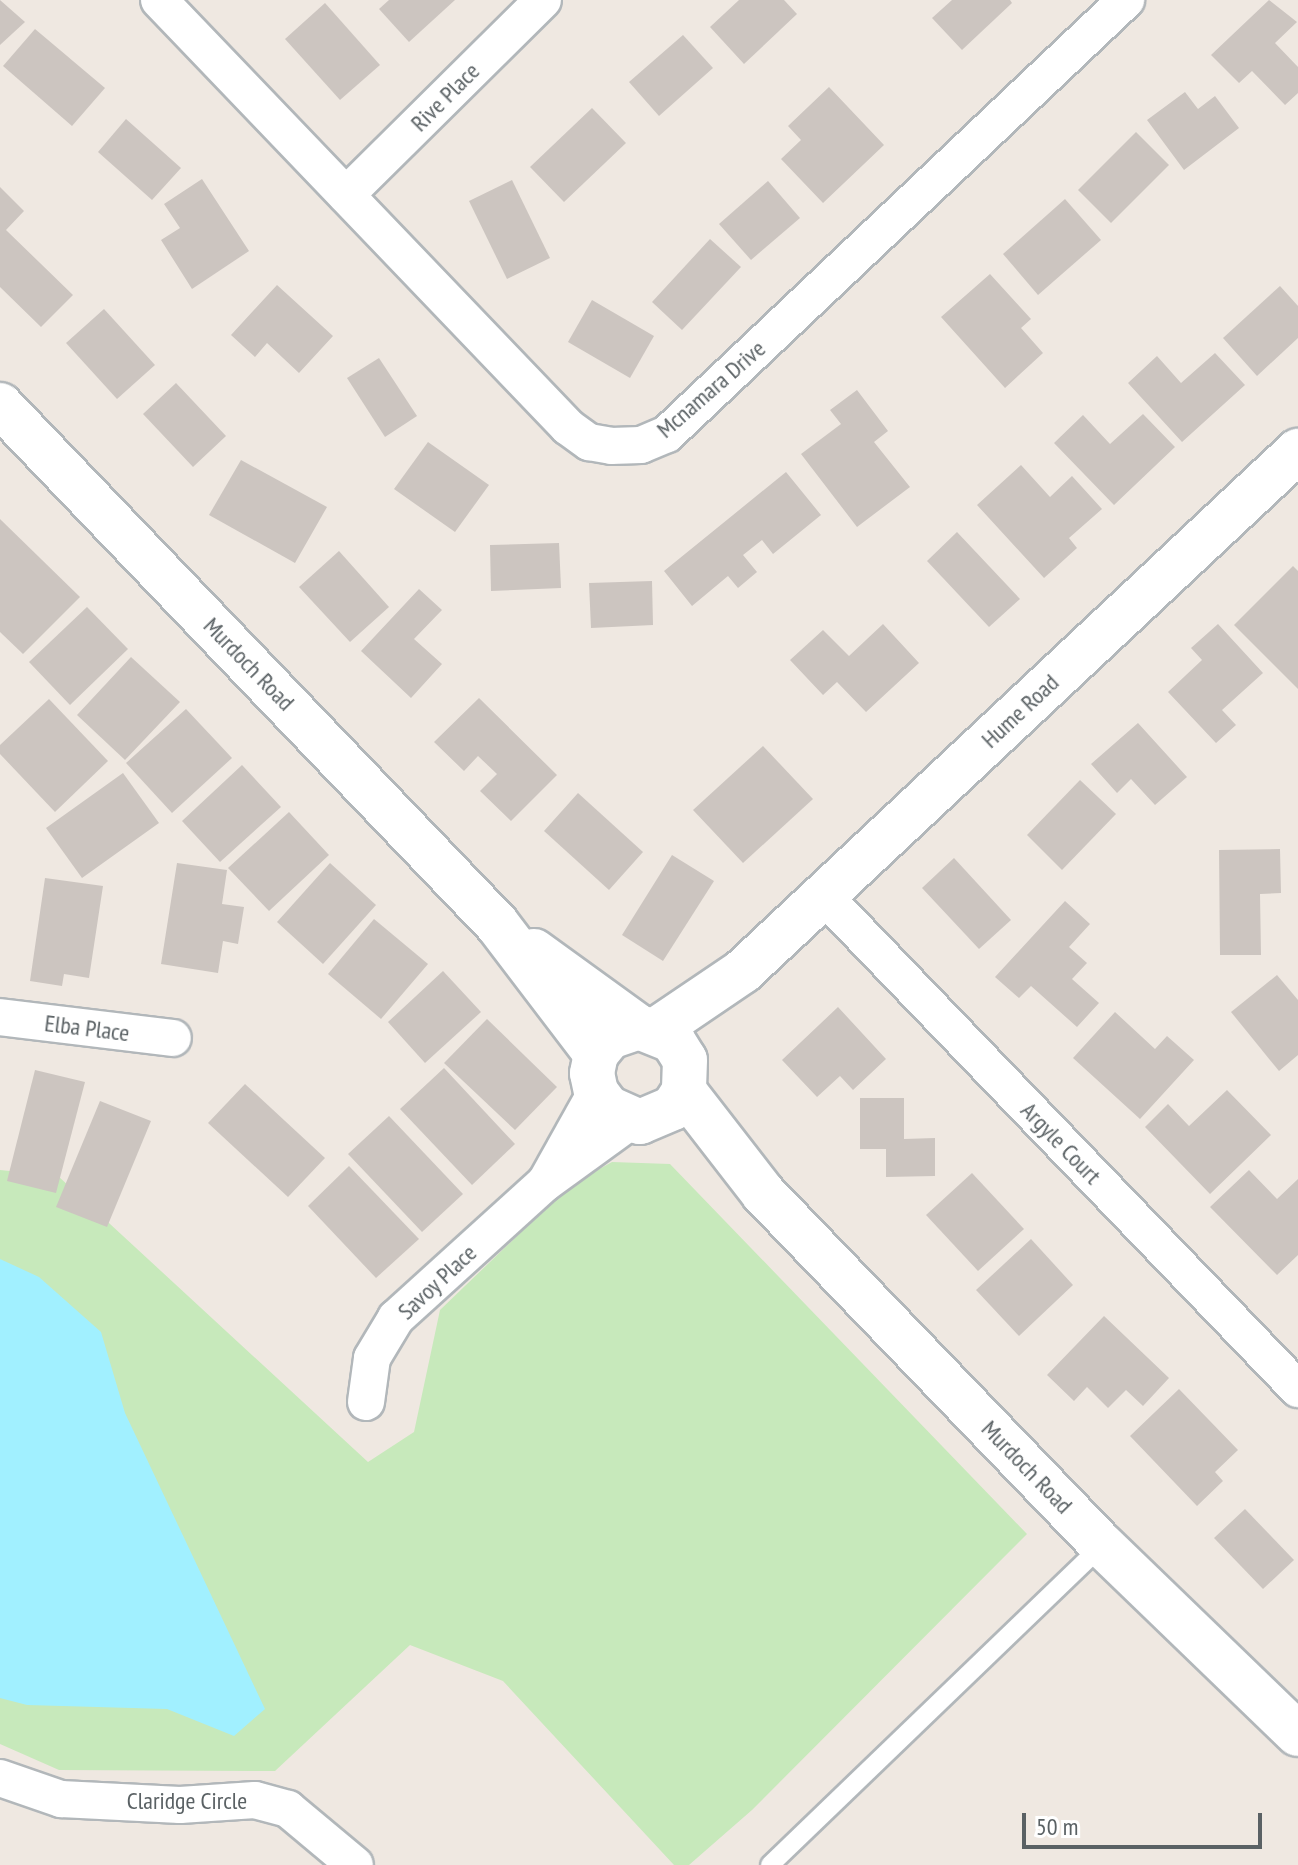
<!DOCTYPE html>
<style>
body{margin:0}
#map{position:relative;width:1298px;height:1865px;overflow:hidden;background:#efe8e1;font-family:"PT Sans Narrow",sans-serif}
div>[style]{position:absolute}
[style*='--x']{left:calc(var(--x)*1px);top:calc(var(--y)*1px);width:calc(var(--w)*1px);rotate:calc(var(--a)*1deg)}
.green>*{inset:0;background:#c7e9bb}
.water>*{inset:0;background:#a1f0ff}
.building>*{inset:0;background:#ccc5c0}
.roads{filter:drop-shadow(2px 0 #b2b7ba) drop-shadow(-2px 0 #b2b7ba) drop-shadow(0 2px #b2b7ba) drop-shadow(0 -2px #b2b7ba)}
.lane>*{height:18px;margin:-9px;padding:0 9px;transform-origin:9px;border-radius:9px;background:#fff}
.street>*{height:36px;margin:-18px;padding:0 18px;transform-origin:18px;border-radius:18px;background:#fff}
.secondary>*{height:44px;margin:-22px;padding:0 22px;transform-origin:22px;border-radius:22px;background:#fff}
span{translate:-50% -50%;white-space:nowrap;text-align:center;line-height:1.15;-webkit-text-stroke:6px #fff;paint-order:stroke}
.street-label{font-size:24px;color:#5a6164}
.scale{position:absolute;left:1022px;top:1813px;width:240px;height:36px;box-sizing:border-box;border:4px solid #5a6164;border-top:0;padding-left:10px;font-size:24px;line-height:28px;white-space:nowrap;color:#5a6164;-webkit-text-stroke:6px #fff;paint-order:stroke}
</style>
<div id="map">
<div class="green">
<i style="clip-path:polygon(612px 1162px,670px 1164px,1027px 1534px,752px 1810px,689px 1865px,674px 1865px,503px 1681px,410px 1645px,275px 1771px,59px 1770px,0 1744px,0 1170px,58px 1176px,368px 1462px,414px 1432px,440px 1310px,569px 1186px)"></i>
</div>
<div class="water">
<i style="clip-path:polygon(0 1259px,39px 1277px,101px 1332px,125px 1413px,265px 1709px,234px 1736px,167px 1709px,27px 1705px,0 1698px)"></i>
</div>
<div class="building">
<i style="clip-path:polygon(0 0,25px 22px,0 45px)"></i>
<i style="clip-path:polygon(389px 0,455px 0,409px 42px,379px 9px)"></i>
<i style="clip-path:polygon(739px 0,784px 0,797px 14px,744px 64px,710px 27px)"></i>
<i style="clip-path:polygon(952px 0,1010px 0,1012px 3px,962px 50px,932px 18px)"></i>
<i style="clip-path:polygon(1269px 0,1297px 22px,1275px 43px,1298px 67px,1298px 93px,1285px 105px,1252px 71px,1239px 83px,1211px 55px)"></i>
<i style="clip-path:polygon(325px 3px,380px 65px,340px 100px,285px 39px)"></i>
<i style="clip-path:polygon(35px 29px,105px 88px,72px 126px,3px 66px)"></i>
<i style="clip-path:polygon(683px 35px,713px 68px,659px 116px,629px 82px)"></i>
<i style="clip-path:polygon(829px 87px,884px 145px,823px 203px,781px 159px,801px 140px,788px 126px)"></i>
<i style="clip-path:polygon(1185px 92px,1198px 109px,1215px 96px,1239px 128px,1184px 170px,1147px 120px)"></i>
<i style="clip-path:polygon(592px 108px,626px 143px,564px 202px,530px 167px)"></i>
<i style="clip-path:polygon(126px 119px,181px 168px,152px 200px,98px 152px)"></i>
<i style="clip-path:polygon(1136px 132px,1169px 165px,1111px 223px,1078px 190px)"></i>
<i style="clip-path:polygon(202px 179px,249px 251px,192px 289px,161px 240px,180px 228px,164px 204px)"></i>
<i style="clip-path:polygon(512px 180px,550px 258px,507px 279px,469px 201px)"></i>
<i style="clip-path:polygon(768px 181px,800px 218px,751px 260px,719px 224px)"></i>
<i style="clip-path:polygon(0 187px,24px 211px,6px 230px,73px 295px,41px 327px,0 287px)"></i>
<i style="clip-path:polygon(1065px 199px,1101px 240px,1038px 295px,1003px 254px)"></i>
<i style="clip-path:polygon(710px 239px,741px 267px,682px 330px,652px 302px)"></i>
<i style="clip-path:polygon(990px 274px,1031px 319px,1021px 328px,1043px 353px,1005px 388px,941px 317px)"></i>
<i style="clip-path:polygon(277px 285px,333px 336px,299px 373px,267px 343px,255px 357px,231px 335px)"></i>
<i style="clip-path:polygon(1280px 286px,1298px 306px,1298px 338px,1257px 376px,1223px 338px)"></i>
<i style="clip-path:polygon(592px 300px,654px 336px,630px 378px,568px 342px)"></i>
<i style="clip-path:polygon(104px 309px,155px 365px,117px 399px,66px 343px)"></i>
<i style="clip-path:polygon(1215px 353px,1245px 385px,1182px 442px,1128px 383px,1157px 356px,1181px 383px)"></i>
<i style="clip-path:polygon(379px 358px,417px 416px,385px 437px,347px 378px)"></i>
<i style="clip-path:polygon(176px 383px,226px 436px,193px 467px,143px 414px)"></i>
<i style="clip-path:polygon(857px 390px,888px 431px,874px 442px,910px 487px,857px 527px,801px 454px,841px 424px,830px 410px)"></i>
<i style="clip-path:polygon(1143px 414px,1175px 447px,1114px 505px,1054px 443px,1083px 415px,1110px 444px)"></i>
<i style="clip-path:polygon(428px 442px,489px 485px,455px 532px,394px 489px)"></i>
<i style="clip-path:polygon(241px 460px,327px 507px,295px 563px,209px 515px)"></i>
<i style="clip-path:polygon(1021px 465px,1050px 497px,1072px 476px,1102px 509px,1069px 538px,1077px 548px,1044px 578px,977px 505px)"></i>
<i style="clip-path:polygon(786px 472px,821px 515px,773px 554px,762px 540px,743px 555px,757px 572px,738px 588px,728px 576px,692px 606px,664px 571px)"></i>
<i style="clip-path:polygon(0 519px,80px 597px,23px 654px,0 632px)"></i>
<i style="clip-path:polygon(957px 532px,1020px 599px,989px 627px,927px 561px)"></i>
<i style="clip-path:polygon(559px 543px,561px 588px,491px 591px,490px 545px)"></i>
<i style="clip-path:polygon(339px 551px,389px 607px,350px 642px,299px 587px)"></i>
<i style="clip-path:polygon(1293px 566px,1298px 571px,1298px 689px,1234px 625px)"></i>
<i style="clip-path:polygon(652px 581px,653px 625px,591px 628px,589px 583px)"></i>
<i style="clip-path:polygon(419px 589px,442px 610px,414px 639px,442px 664px,411px 698px,361px 651px)"></i>
<i style="clip-path:polygon(87px 607px,128px 649px,70px 705px,29px 662px)"></i>
<i style="clip-path:polygon(883px 624px,919px 663px,866px 712px,837px 682px,823px 695px,790px 660px,823px 630px,849px 656px)"></i>
<i style="clip-path:polygon(1218px 624px,1263px 673px,1222px 710px,1236px 725px,1216px 743px,1168px 692px,1202px 660px,1191px 648px)"></i>
<i style="clip-path:polygon(131px 657px,180px 702px,125px 760px,77px 715px)"></i>
<i style="clip-path:polygon(479px 698px,557px 775px,511px 821px,480px 791px,497px 774px,478px 756px,464px 771px,434px 742px)"></i>
<i style="clip-path:polygon(49px 699px,108px 761px,55px 812px,0 754px,0 745px)"></i>
<i style="clip-path:polygon(186px 709px,232px 758px,172px 813px,126px 763px)"></i>
<i style="clip-path:polygon(1138px 723px,1187px 777px,1155px 805px,1131px 779px,1117px 793px,1091px 764px)"></i>
<i style="clip-path:polygon(763px 746px,813px 799px,743px 863px,693px 810px)"></i>
<i style="clip-path:polygon(242px 765px,281px 807px,220px 862px,182px 821px)"></i>
<i style="clip-path:polygon(123px 773px,159px 823px,82px 878px,46px 828px)"></i>
<i style="clip-path:polygon(1080px 780px,1116px 814px,1062px 870px,1027px 835px)"></i>
<i style="clip-path:polygon(578px 793px,643px 852px,609px 890px,544px 831px)"></i>
<i style="clip-path:polygon(289px 812px,329px 855px,269px 911px,228px 868px)"></i>
<i style="clip-path:polygon(1280px 849px,1281px 893px,1260px 894px,1261px 955px,1220px 955px,1219px 850px)"></i>
<i style="clip-path:polygon(672px 855px,714px 881px,663px 961px,622px 935px)"></i>
<i style="clip-path:polygon(954px 858px,1011px 920px,979px 949px,922px 888px)"></i>
<i style="clip-path:polygon(177px 863px,227px 870px,222px 904px,244px 907px,238px 944px,223px 941px,218px 973px,161px 964px)"></i>
<i style="clip-path:polygon(330px 863px,376px 905px,323px 964px,277px 922px)"></i>
<i style="clip-path:polygon(45px 878px,103px 886px,89px 978px,64px 974px,62px 986px,30px 981px)"></i>
<i style="clip-path:polygon(1065px 901px,1090px 924px,1069px 947px,1087px 963px,1072px 979px,1099px 1003px,1077px 1027px,1031px 986px,1019px 998px,995px 977px)"></i>
<i style="clip-path:polygon(374px 919px,428px 964px,381px 1019px,328px 974px)"></i>
<i style="clip-path:polygon(443px 971px,481px 1012px,425px 1063px,388px 1022px)"></i>
<i style="clip-path:polygon(1277px 975px,1298px 1000px,1298px 1055px,1279px 1071px,1231px 1012px)"></i>
<i style="clip-path:polygon(838px 1007px,886px 1059px,853px 1090px,840px 1076px,817px 1097px,782px 1060px)"></i>
<i style="clip-path:polygon(1115px 1012px,1155px 1049px,1167px 1036px,1194px 1060px,1140px 1119px,1073px 1058px)"></i>
<i style="clip-path:polygon(487px 1019px,557px 1087px,515px 1130px,444px 1063px)"></i>
<i style="clip-path:polygon(444px 1068px,515px 1144px,472px 1185px,400px 1109px)"></i>
<i style="clip-path:polygon(35px 1070px,85px 1082px,56px 1193px,7px 1181px)"></i>
<i style="clip-path:polygon(245px 1084px,325px 1158px,288px 1197px,208px 1123px)"></i>
<i style="clip-path:polygon(1227px 1090px,1271px 1135px,1210px 1194px,1145px 1127px,1168px 1104px,1189px 1126px)"></i>
<i style="clip-path:polygon(860px 1098px,904px 1098px,904px 1139px,935px 1138px,935px 1176px,886px 1177px,886px 1149px,860px 1149px)"></i>
<i style="clip-path:polygon(100px 1101px,151px 1121px,107px 1227px,56px 1207px)"></i>
<i style="clip-path:polygon(389px 1116px,463px 1194px,422px 1232px,348px 1154px)"></i>
<i style="clip-path:polygon(349px 1166px,419px 1239px,376px 1278px,308px 1206px)"></i>
<i style="clip-path:polygon(1249px 1170px,1277px 1199px,1298px 1179px,1298px 1255px,1277px 1275px,1210px 1207px)"></i>
<i style="clip-path:polygon(972px 1173px,1024px 1229px,978px 1271px,926px 1215px)"></i>
<i style="clip-path:polygon(1031px 1239px,1073px 1285px,1019px 1336px,976px 1290px)"></i>
<i style="clip-path:polygon(1104px 1316px,1169px 1378px,1143px 1406px,1126px 1390px,1108px 1408px,1087px 1387px,1074px 1401px,1047px 1375px)"></i>
<i style="clip-path:polygon(1179px 1389px,1238px 1450px,1215px 1472px,1223px 1481px,1197px 1506px,1130px 1436px)"></i>
<i style="clip-path:polygon(1245px 1509px,1294px 1560px,1263px 1589px,1214px 1538px)"></i>
</div>
<div class="roads">
<div class="lane">
<i style="--x:770;--y:1865;--w:461;--a:-43.9"></i>
</div>
<div class="street">
<i style="--x:159;--y:0;--w:591;--a:46.23"></i>
<i style="--x:568;--y:427;--w:26;--a:36"></i>
<i style="--x:589;--y:442;--w:22;--a:10"></i>
<i style="--x:611;--y:446;--w:30;--a:-2"></i>
<i style="--x:641;--y:445;--w:28;--a:-23"></i>
<i style="--x:667;--y:434;--w:632;--a:-43.4"></i>
<i style="--x:346;--y:195;--w:277;--a:-44.7"></i>
<i style="--x:824;--y:896;--w:684;--a:46.13"></i>
<i style="--x:0;--y:1017;--w:174;--a:6.9"></i>
<i style="--x:548;--y:1178;--w:98;--a:-60.8"></i>
<i style="--x:366;--y:1402;--w:44;--a:-82.2"></i>
<i style="--x:372;--y:1358;--w:47;--a:-59"></i>
<i style="--x:396;--y:1318;--w:201;--a:-42.2"></i>
<i style="--x:545;--y:1183;--w:107;--a:-35.9"></i>
<i style="--x:0;--y:1778;--w:65;--a:19"></i>
<i style="--x:61;--y:1799;--w:119;--a:2.9"></i>
<i style="--x:180;--y:1805;--w:75;--a:-3.8"></i>
<i style="--x:255;--y:1800;--w:34;--a:15"></i>
<i style="--x:288;--y:1809;--w:87;--a:39.9"></i>
</div>
<div class="secondary">
<i style="--x:0;--y:405;--w:719;--a:46.24"></i>
<i style="--x:497;--y:924;--w:163;--a:52.7"></i>
<i style="--x:534;--y:951;--w:130;--a:35.9"></i>
<i style="--x:639;--y:1027;--w:37;--a:22"></i>
<i style="--x:673;--y:1041;--w:22;--a:58"></i>
<i style="--x:685;--y:1060;--w:31;--a:92"></i>
<i style="--x:684;--y:1091;--w:20;--a:123"></i>
<i style="--x:673;--y:1108;--w:36;--a:157"></i>
<i style="--x:640;--y:1122;--w:35;--a:-156"></i>
<i style="--x:608;--y:1108;--w:20;--a:-127"></i>
<i style="--x:596;--y:1092;--w:19;--a:-102"></i>
<i style="--x:592;--y:1073;--w:19;--a:-78"></i>
<i style="--x:596;--y:1054;--w:22;--a:-51"></i>
<i style="--x:610;--y:1037;--w:31;--a:-19"></i>
<i style="--x:656;--y:1030;--w:105;--a:-34.1"></i>
<i style="--x:743;--y:971;--w:761;--a:-43.14"></i>
<i style="--x:684;--y:1091;--w:129;--a:52.2"></i>
<i style="--x:763;--y:1193;--w:489;--a:46.1"></i>
<i style="--x:1102;--y:1545;--w:272;--a:44"></i>
</div>
</div>
<div class="street-label">
<span style="left:445px;top:97px;rotate:-45deg">Rive Place</span>
<span style="left:711px;top:389px;rotate:-41deg">Mcnamara Drive</span>
<span style="left:249px;top:664px;rotate:46deg">Murdoch Road</span>
<span style="left:1020px;top:711px;rotate:-43deg">Hume Road</span>
<span style="left:87px;top:1028px;rotate:7deg">Elba Place</span>
<span style="left:1061px;top:1143px;rotate:46deg">Argyle Court</span>
<span style="left:437px;top:1282px;rotate:-43deg">Savoy Place</span>
<span style="left:1027px;top:1467px;rotate:46deg">Murdoch Road</span>
<span style="left:187px;top:1801px">Claridge Circle</span>
</div>
<div class="scale">50 m</div>
</div>
